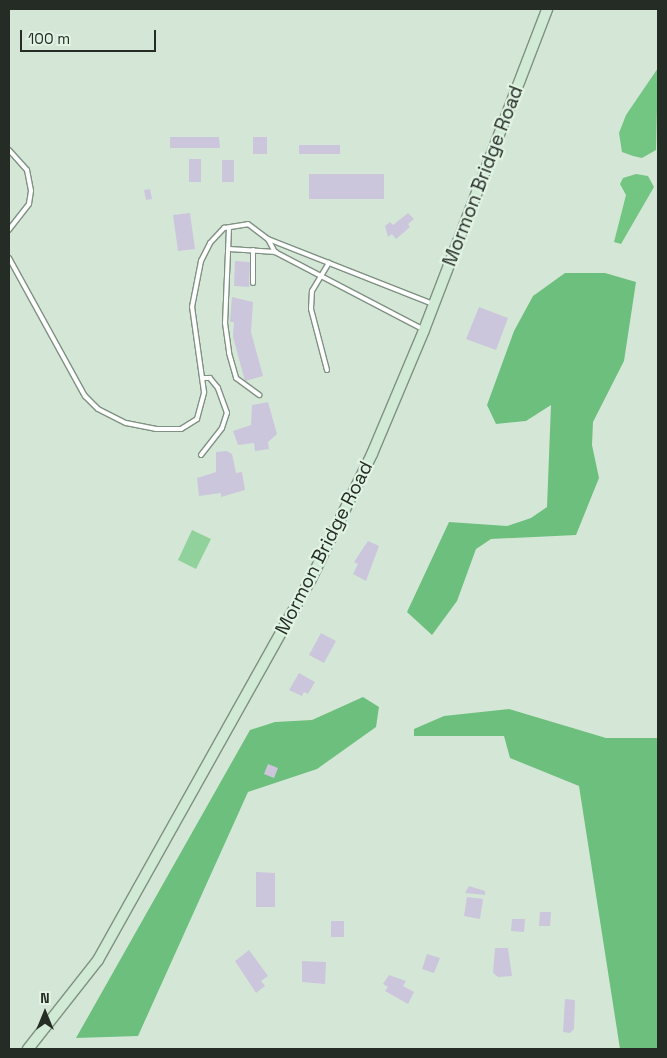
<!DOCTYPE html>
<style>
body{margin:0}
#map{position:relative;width:667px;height:1058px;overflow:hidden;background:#d4e7d6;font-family:"Space Grotesk",sans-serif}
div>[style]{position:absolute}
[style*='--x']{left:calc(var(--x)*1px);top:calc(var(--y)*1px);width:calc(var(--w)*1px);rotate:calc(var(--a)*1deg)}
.green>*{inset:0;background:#91d29c}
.forest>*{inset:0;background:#6dbf7d}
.water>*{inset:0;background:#73c582}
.building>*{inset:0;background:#cbc6dc}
.roads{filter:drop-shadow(1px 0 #7f9182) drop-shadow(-1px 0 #7f9182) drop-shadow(0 1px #7f9182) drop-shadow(0 -1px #7f9182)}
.lane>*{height:4px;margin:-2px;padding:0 2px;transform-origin:2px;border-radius:2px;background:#fff}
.secondary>*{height:10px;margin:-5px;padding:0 5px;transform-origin:5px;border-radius:5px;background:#d0ead6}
span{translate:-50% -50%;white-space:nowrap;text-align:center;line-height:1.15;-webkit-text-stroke:4.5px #e1f4e3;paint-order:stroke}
.street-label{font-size:19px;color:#252c26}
.frame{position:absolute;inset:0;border:10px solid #252c26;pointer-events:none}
.north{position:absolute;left:20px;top:988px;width:50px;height:50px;-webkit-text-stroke:4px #e1f4e3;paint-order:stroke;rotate:0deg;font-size:14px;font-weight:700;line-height:20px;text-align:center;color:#252c26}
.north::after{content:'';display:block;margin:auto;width:18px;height:22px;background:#252c26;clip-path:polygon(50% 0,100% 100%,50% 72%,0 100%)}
.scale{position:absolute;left:20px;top:30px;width:136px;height:22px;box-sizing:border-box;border:2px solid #252c26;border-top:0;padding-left:6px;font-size:15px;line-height:18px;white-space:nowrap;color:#252c26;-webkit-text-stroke:4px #e1f4e3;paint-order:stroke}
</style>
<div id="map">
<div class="green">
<i style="clip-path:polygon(192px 530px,211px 539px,196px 569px,178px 560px)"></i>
</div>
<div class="forest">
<i style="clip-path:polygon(565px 273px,605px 273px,636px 282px,624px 361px,593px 422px,592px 445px,599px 478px,576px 535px,491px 539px,476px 549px,457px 601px,432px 635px,407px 612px,449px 522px,507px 526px,531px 518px,547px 507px,551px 405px,526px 421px,496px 424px,487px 405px,514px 331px,533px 296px)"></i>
<i style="clip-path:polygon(363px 697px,379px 707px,376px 727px,317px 769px,248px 792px,138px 1036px,76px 1038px,250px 730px,275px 722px,312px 720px)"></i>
<i style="clip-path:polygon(509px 709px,606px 738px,658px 738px,658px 1049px,620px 1049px,579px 786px,510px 758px,504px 736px,414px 736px,414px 729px,444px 716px)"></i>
</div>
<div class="water">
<i style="clip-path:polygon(658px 68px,656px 150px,642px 158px,633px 156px,622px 152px,619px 133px,626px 115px)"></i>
<i style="clip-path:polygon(636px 174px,648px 176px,654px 187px,621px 244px,614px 242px,626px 195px,620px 184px,623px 178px)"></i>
</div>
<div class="building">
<i style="clip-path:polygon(170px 137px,219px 137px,220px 148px,170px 148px)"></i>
<i style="clip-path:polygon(253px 137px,267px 137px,267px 154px,253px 154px)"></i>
<i style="clip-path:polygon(299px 145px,340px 145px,340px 154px,299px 154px)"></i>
<i style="clip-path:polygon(189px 159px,201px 159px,201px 182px,189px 182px)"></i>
<i style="clip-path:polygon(222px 160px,234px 160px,234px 182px,222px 182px)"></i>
<i style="clip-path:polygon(309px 174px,384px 174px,384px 199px,309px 199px)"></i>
<i style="clip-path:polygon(150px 189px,152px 199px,146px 200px,144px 190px)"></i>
<i style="clip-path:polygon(190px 213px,195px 249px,178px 251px,173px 215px)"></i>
<i style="clip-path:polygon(408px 213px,414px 219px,408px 224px,410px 227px,396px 239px,392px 234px,388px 237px,385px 226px,390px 222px,393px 225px)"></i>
<i style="clip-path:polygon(235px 261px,250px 262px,249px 287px,234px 286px)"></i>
<i style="clip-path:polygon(232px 297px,253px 302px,251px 332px,263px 376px,245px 381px,233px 337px,234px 322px,230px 322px)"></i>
<i style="clip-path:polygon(479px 307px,508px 318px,496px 350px,466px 339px)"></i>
<i style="clip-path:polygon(268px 402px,277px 434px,268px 442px,269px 449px,255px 451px,254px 443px,238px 445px,233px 431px,251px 425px,252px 405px)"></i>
<i style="clip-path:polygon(227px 451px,232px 454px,236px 473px,242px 472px,245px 490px,221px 497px,221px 493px,199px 496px,197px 478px,216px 472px,216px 452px)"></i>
<i style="clip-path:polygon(368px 541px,379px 546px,366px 581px,353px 574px,358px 564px,354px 562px)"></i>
<i style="clip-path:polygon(321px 633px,336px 641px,324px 663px,309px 655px)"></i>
<i style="clip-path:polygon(299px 673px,315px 682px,308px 694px,304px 692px,302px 696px,289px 690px)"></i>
<i style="clip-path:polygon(268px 764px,278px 768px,274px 778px,264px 774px)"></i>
<i style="clip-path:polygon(256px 872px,275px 873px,275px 907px,256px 907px)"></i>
<i style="clip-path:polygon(469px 886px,485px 891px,485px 895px,465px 893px)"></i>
<i style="clip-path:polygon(467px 897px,483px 899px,480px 919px,464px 916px)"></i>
<i style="clip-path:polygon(540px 912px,551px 912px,550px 926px,539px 926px)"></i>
<i style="clip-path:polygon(512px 919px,525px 919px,524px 932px,511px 931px)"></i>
<i style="clip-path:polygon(331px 921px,344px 921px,344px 937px,331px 937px)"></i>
<i style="clip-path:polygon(495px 948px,508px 948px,512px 976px,498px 977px,493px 973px)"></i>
<i style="clip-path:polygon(249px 950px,268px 976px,261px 981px,265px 986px,256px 993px,235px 961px)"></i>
<i style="clip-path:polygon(427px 954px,440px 958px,434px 973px,422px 969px)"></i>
<i style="clip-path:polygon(302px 961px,326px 962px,325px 984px,302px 982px)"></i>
<i style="clip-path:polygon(389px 975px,406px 981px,403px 986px,414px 992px,408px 1004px,385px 991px,388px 987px,383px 984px)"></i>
<i style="clip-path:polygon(565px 999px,575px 1000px,574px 1029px,570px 1033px,563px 1032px)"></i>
</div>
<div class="roads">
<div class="lane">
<i style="--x:9;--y:150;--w:27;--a:48"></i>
<i style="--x:27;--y:170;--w:21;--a:79"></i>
<i style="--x:31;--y:191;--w:13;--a:99"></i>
<i style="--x:29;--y:204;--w:33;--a:128"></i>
<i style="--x:229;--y:228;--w:95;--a:92.4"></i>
<i style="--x:225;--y:323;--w:30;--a:82"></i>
<i style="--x:229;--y:353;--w:26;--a:74"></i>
<i style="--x:236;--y:378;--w:29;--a:36"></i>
<i style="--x:268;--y:239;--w:15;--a:62"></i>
<i style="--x:275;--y:252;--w:168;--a:27.6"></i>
<i style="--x:229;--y:249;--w:47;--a:3.7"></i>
<i style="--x:253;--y:250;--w:33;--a:90"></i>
<i style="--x:9;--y:258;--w:158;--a:61.2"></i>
<i style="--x:85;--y:396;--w:18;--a:45"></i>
<i style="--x:98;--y:409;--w:31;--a:27"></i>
<i style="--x:126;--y:423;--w:31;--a:11"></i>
<i style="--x:156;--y:429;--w:25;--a:0"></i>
<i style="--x:181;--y:429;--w:19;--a:-32"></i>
<i style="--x:197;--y:419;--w:28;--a:-75"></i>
<i style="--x:204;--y:392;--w:86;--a:-98"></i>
<i style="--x:192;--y:307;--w:47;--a:-78.9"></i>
<i style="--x:201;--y:261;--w:20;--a:-63"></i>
<i style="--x:210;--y:243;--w:21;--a:-47"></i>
<i style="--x:224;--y:228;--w:24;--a:-9"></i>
<i style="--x:248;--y:224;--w:25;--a:37"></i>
<i style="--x:268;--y:239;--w:177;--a:21.5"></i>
<i style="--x:327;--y:370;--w:63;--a:-104.7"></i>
<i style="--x:311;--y:309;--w:18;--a:-87"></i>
<i style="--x:312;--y:291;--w:33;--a:-59"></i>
<i style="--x:201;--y:455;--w:34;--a:-52"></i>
<i style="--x:222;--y:428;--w:16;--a:-72"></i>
<i style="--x:227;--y:413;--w:27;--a:-110"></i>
<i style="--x:218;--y:388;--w:13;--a:-129"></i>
<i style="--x:210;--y:378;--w:7;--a:180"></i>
</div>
<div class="secondary">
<i style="--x:28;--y:1049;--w:113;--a:-51.8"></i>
<i style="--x:98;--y:960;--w:436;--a:-60.8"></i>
<i style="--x:311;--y:579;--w:139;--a:-64"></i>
<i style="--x:372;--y:454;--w:134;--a:-67.2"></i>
<i style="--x:424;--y:330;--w:344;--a:-69"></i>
</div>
</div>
<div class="street-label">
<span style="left:483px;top:176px;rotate:-69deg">Mormon Bridge Road</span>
<span style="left:324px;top:548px;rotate:-63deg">Mormon Bridge Road</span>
</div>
<div class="frame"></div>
<div class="north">N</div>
<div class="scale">100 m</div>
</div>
